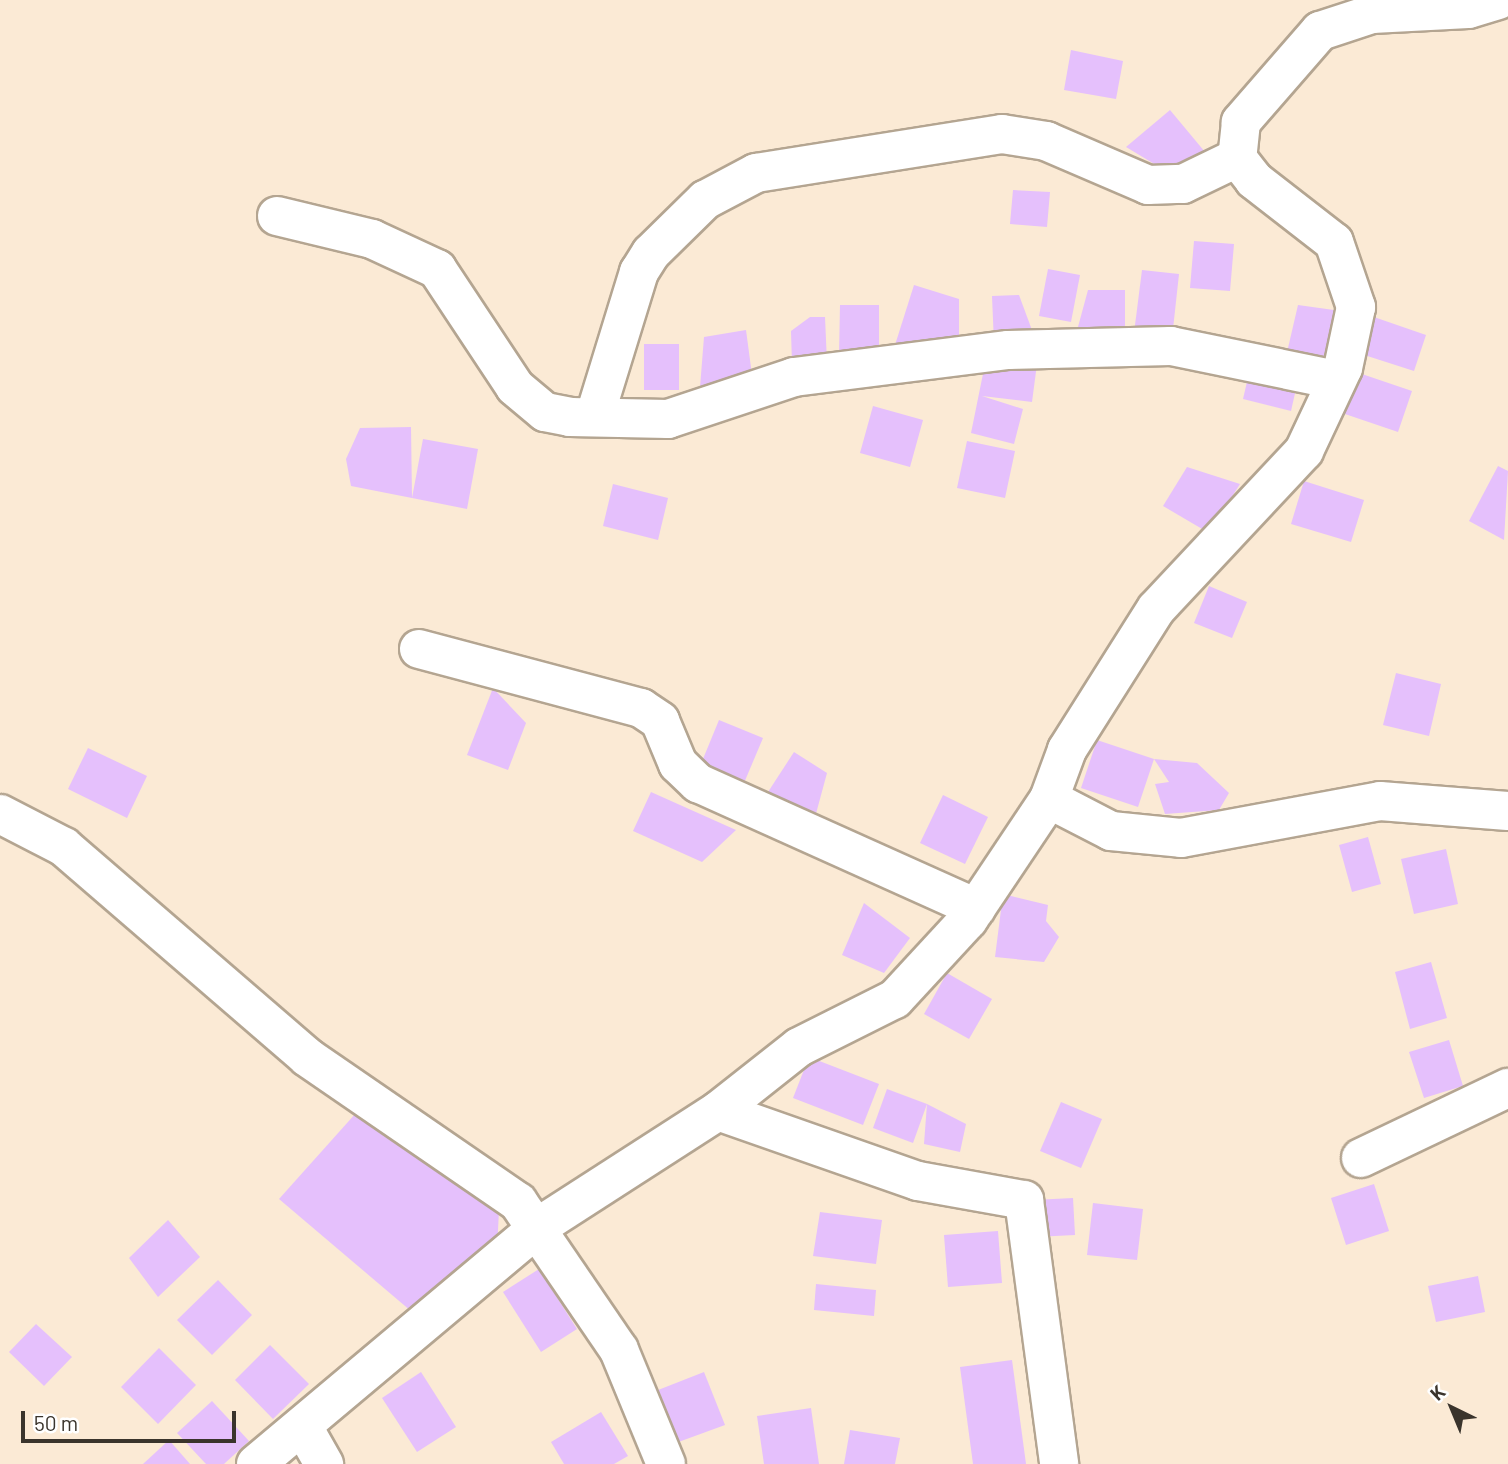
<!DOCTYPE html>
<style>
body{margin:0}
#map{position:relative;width:1508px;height:1464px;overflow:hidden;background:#fbead5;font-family:Barlow,sans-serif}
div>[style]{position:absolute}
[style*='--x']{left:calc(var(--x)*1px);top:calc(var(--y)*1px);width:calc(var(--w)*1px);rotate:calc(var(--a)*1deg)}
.building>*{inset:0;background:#e5c0fc}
.roads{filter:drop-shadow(2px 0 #b4a591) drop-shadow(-2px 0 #b4a591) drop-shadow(0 2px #b4a591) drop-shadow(0 -2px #b4a591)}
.minor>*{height:38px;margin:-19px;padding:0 19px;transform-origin:19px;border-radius:19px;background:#fff}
span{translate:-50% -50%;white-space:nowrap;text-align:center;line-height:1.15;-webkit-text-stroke:5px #fff;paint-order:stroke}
.north{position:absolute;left:1417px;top:1373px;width:70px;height:70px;-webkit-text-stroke:5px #fff;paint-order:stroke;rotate:317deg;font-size:19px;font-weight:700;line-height:28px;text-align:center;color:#3a342c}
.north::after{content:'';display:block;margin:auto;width:24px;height:32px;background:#3a342c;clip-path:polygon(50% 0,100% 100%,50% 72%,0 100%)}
.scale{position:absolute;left:21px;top:1411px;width:215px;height:32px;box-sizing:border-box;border:4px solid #3a342c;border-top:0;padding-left:9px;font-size:21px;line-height:24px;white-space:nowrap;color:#3a342c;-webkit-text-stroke:5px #fff;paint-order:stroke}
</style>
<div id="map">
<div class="building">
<i style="clip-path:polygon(1071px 50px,1123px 61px,1116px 99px,1064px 90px)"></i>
<i style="clip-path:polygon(1170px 110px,1205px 152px,1176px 177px,1126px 147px)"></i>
<i style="clip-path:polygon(1013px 190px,1050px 192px,1047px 227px,1010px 224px)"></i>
<i style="clip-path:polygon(1194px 241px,1234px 244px,1230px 291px,1190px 288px)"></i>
<i style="clip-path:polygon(1048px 269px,1080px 275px,1071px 322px,1039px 316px)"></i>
<i style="clip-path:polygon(1142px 270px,1179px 274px,1172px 338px,1134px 333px)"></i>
<i style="clip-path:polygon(914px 285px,959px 299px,959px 345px,895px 345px)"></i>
<i style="clip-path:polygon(1088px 290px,1125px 290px,1125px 338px,1075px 338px)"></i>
<i style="clip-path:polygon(1019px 295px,1036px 341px,994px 343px,992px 296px)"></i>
<i style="clip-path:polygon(840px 305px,879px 305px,879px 356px,839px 356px)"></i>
<i style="clip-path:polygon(1298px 305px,1341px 311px,1332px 367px,1285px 361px)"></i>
<i style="clip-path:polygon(1371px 316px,1426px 335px,1414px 371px,1358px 353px)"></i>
<i style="clip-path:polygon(810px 317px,825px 317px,827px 363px,792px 364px,791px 331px)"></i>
<i style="clip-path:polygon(746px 330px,752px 375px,699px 400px,704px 337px)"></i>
<i style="clip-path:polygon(644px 344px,679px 344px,679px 390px,644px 390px)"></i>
<i style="clip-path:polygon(986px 359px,1037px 364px,1032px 402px,982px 396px,1023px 409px,1014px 444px,971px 433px)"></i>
<i style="clip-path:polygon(1250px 369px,1298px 380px,1291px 411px,1243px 399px)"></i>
<i style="clip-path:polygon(1356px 372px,1412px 391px,1398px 432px,1342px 413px)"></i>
<i style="clip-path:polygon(873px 406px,923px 420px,910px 467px,860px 453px)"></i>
<i style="clip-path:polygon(411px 427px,412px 498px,351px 486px,346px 459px,360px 428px)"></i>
<i style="clip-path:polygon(423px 439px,478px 449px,467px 509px,412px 498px)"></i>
<i style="clip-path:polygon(967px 441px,1015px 451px,1005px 498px,957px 488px)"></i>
<i style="clip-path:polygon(1498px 466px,1508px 471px,1504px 540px,1469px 521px)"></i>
<i style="clip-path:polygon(1187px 467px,1240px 484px,1209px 533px,1163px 506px)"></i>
<i style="clip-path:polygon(1304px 481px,1364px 500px,1351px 542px,1291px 524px)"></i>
<i style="clip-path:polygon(613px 484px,668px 498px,658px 540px,603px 526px)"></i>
<i style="clip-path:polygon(1209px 586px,1247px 602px,1232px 638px,1194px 623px)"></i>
<i style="clip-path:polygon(1396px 673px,1441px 684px,1429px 736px,1383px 725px)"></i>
<i style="clip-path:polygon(493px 688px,526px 723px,508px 770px,467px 755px)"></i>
<i style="clip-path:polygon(719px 720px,763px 738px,744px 783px,696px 776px)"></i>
<i style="clip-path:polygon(1097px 740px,1154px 759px,1138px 807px,1081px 788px)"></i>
<i style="clip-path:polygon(88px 748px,147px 776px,127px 818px,68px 789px)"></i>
<i style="clip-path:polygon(794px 752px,827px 773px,814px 821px,768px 792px)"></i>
<i style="clip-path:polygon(1154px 759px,1197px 763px,1229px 793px,1219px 810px,1165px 814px,1155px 784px,1169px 782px)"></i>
<i style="clip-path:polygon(651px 792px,736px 830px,702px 862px,633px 831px)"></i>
<i style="clip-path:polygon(943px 795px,988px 817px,965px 864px,920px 843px)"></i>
<i style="clip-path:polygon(1368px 837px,1381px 884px,1352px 892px,1339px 845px)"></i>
<i style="clip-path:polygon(1446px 849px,1458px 904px,1414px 914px,1401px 859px)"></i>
<i style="clip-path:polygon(1003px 894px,1048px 905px,1046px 921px,1059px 937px,1044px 962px,995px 957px)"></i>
<i style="clip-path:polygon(864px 903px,910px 938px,884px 973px,842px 955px)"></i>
<i style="clip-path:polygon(1431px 962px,1447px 1018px,1410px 1029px,1395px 972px)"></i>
<i style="clip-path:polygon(947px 973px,992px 999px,969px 1039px,924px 1014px)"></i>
<i style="clip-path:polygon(1449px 1040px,1463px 1086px,1424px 1098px,1409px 1052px)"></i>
<i style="clip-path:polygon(809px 1057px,879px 1084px,863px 1125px,793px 1098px)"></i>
<i style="clip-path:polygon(887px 1089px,927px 1104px,913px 1143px,873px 1128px)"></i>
<i style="clip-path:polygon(1061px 1102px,1102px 1119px,1081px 1168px,1040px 1151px)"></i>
<i style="clip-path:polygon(927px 1104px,966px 1124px,960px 1152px,924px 1144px)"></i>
<i style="clip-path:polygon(356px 1113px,499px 1210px,497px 1250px,418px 1317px,279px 1199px)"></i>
<i style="clip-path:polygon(1374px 1184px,1389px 1231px,1346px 1245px,1331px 1198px)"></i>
<i style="clip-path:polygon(1073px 1198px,1075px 1235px,1035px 1237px,1033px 1200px)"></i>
<i style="clip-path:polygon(1093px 1203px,1143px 1209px,1137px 1260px,1087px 1255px)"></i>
<i style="clip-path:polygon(820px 1212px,882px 1220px,876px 1264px,813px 1256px)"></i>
<i style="clip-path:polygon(168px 1220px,200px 1257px,158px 1297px,129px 1258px)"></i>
<i style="clip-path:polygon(998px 1231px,1002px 1283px,948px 1287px,944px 1235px)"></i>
<i style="clip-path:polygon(539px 1269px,577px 1329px,541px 1352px,503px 1292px)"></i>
<i style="clip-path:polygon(1478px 1276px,1485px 1312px,1436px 1322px,1428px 1286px)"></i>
<i style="clip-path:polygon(218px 1280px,252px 1315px,212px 1355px,177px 1320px)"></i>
<i style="clip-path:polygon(816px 1284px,876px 1290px,874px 1316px,814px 1310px)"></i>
<i style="clip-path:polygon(36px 1324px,72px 1357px,44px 1386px,9px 1352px)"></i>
<i style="clip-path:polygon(270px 1345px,309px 1384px,273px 1419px,235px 1380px)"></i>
<i style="clip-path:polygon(159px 1348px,196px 1385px,158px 1424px,121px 1387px)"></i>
<i style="clip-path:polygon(1012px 1360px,1026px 1464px,973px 1464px,960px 1367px)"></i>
<i style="clip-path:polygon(421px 1372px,456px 1427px,417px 1452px,382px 1398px)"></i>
<i style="clip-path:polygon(704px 1372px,725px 1425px,673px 1444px,653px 1392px)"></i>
<i style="clip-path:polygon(212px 1401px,249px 1441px,224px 1464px,206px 1464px,177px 1433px)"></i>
<i style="clip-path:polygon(811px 1408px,819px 1464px,764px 1464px,757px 1416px)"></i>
<i style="clip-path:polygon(601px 1412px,628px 1456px,614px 1464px,564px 1464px,551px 1442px)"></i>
<i style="clip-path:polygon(850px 1430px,900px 1438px,895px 1464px,844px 1464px)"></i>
<i style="clip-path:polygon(169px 1440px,190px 1464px,143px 1464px)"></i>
</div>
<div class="roads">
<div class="minor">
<i style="--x:1498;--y:0;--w:31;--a:163"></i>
<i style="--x:1468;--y:9;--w:96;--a:177"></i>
<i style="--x:1372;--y:14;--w:55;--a:161.9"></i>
<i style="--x:1320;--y:31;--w:121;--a:131"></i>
<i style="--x:1241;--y:122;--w:36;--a:96"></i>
<i style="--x:1237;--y:158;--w:28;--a:52"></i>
<i style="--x:1254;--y:180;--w:101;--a:37.8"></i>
<i style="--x:1334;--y:242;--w:69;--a:71.3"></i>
<i style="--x:1356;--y:307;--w:62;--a:102"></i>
<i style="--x:1343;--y:368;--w:92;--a:115.2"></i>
<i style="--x:1304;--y:451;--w:216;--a:133.1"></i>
<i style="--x:1156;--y:609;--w:167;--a:122.3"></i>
<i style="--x:1067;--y:750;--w:52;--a:110.2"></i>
<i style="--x:1049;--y:799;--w:70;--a:27.3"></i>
<i style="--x:1111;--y:831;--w:70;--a:5.7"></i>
<i style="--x:1181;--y:838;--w:202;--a:-10.5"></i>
<i style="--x:1380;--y:801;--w:128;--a:4.5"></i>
<i style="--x:277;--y:216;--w:98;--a:13.6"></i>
<i style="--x:372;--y:239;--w:72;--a:24.8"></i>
<i style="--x:437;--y:269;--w:141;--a:56.5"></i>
<i style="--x:515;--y:387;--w:39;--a:40"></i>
<i style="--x:545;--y:412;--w:25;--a:11"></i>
<i style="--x:570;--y:417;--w:98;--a:1.2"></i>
<i style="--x:668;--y:419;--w:133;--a:-18.4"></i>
<i style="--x:794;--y:377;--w:216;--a:-7.2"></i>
<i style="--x:1008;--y:350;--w:163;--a:-1.4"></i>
<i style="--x:1171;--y:346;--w:168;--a:11.6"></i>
<i style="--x:595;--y:415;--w:150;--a:-72.9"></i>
<i style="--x:639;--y:272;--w:22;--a:-58"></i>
<i style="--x:651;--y:253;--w:76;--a:-44.5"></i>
<i style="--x:705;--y:200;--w:58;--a:-27.9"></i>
<i style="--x:756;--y:173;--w:249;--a:-9"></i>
<i style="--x:1002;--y:134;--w:45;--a:9"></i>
<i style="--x:1046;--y:141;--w:111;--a:23.3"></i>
<i style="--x:1148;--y:185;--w:35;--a:-2"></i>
<i style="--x:1183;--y:184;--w:60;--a:-25.7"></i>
<i style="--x:419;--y:649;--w:230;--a:14.9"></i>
<i style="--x:641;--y:708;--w:23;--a:34"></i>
<i style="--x:660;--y:721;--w:47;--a:67.3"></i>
<i style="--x:678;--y:764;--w:28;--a:44"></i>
<i style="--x:698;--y:783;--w:305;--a:24.2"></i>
<i style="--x:0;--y:814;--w:72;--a:27.3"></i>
<i style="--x:64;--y:847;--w:321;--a:40.8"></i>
<i style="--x:307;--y:1057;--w:256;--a:34.5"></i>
<i style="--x:518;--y:1202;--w:179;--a:55.7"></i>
<i style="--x:619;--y:1350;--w:123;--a:67.6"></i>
<i style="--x:718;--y:1111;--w:212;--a:19.3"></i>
<i style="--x:918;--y:1181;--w:108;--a:10.2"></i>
<i style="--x:1024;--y:1200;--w:266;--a:82.4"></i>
<i style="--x:1361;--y:1158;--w:163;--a:-25.5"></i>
<i style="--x:303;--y:1427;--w:43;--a:60.4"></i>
<i style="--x:256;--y:1464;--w:368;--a:-40"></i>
<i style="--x:538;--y:1227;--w:214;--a:-32.8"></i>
<i style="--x:718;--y:1111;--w:103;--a:-38.3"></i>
<i style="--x:799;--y:1047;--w:107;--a:-26.6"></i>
<i style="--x:895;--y:999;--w:108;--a:-47.3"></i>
<i style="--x:968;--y:920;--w:146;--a:-56.2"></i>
</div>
</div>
<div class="north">K</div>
<div class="scale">50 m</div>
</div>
